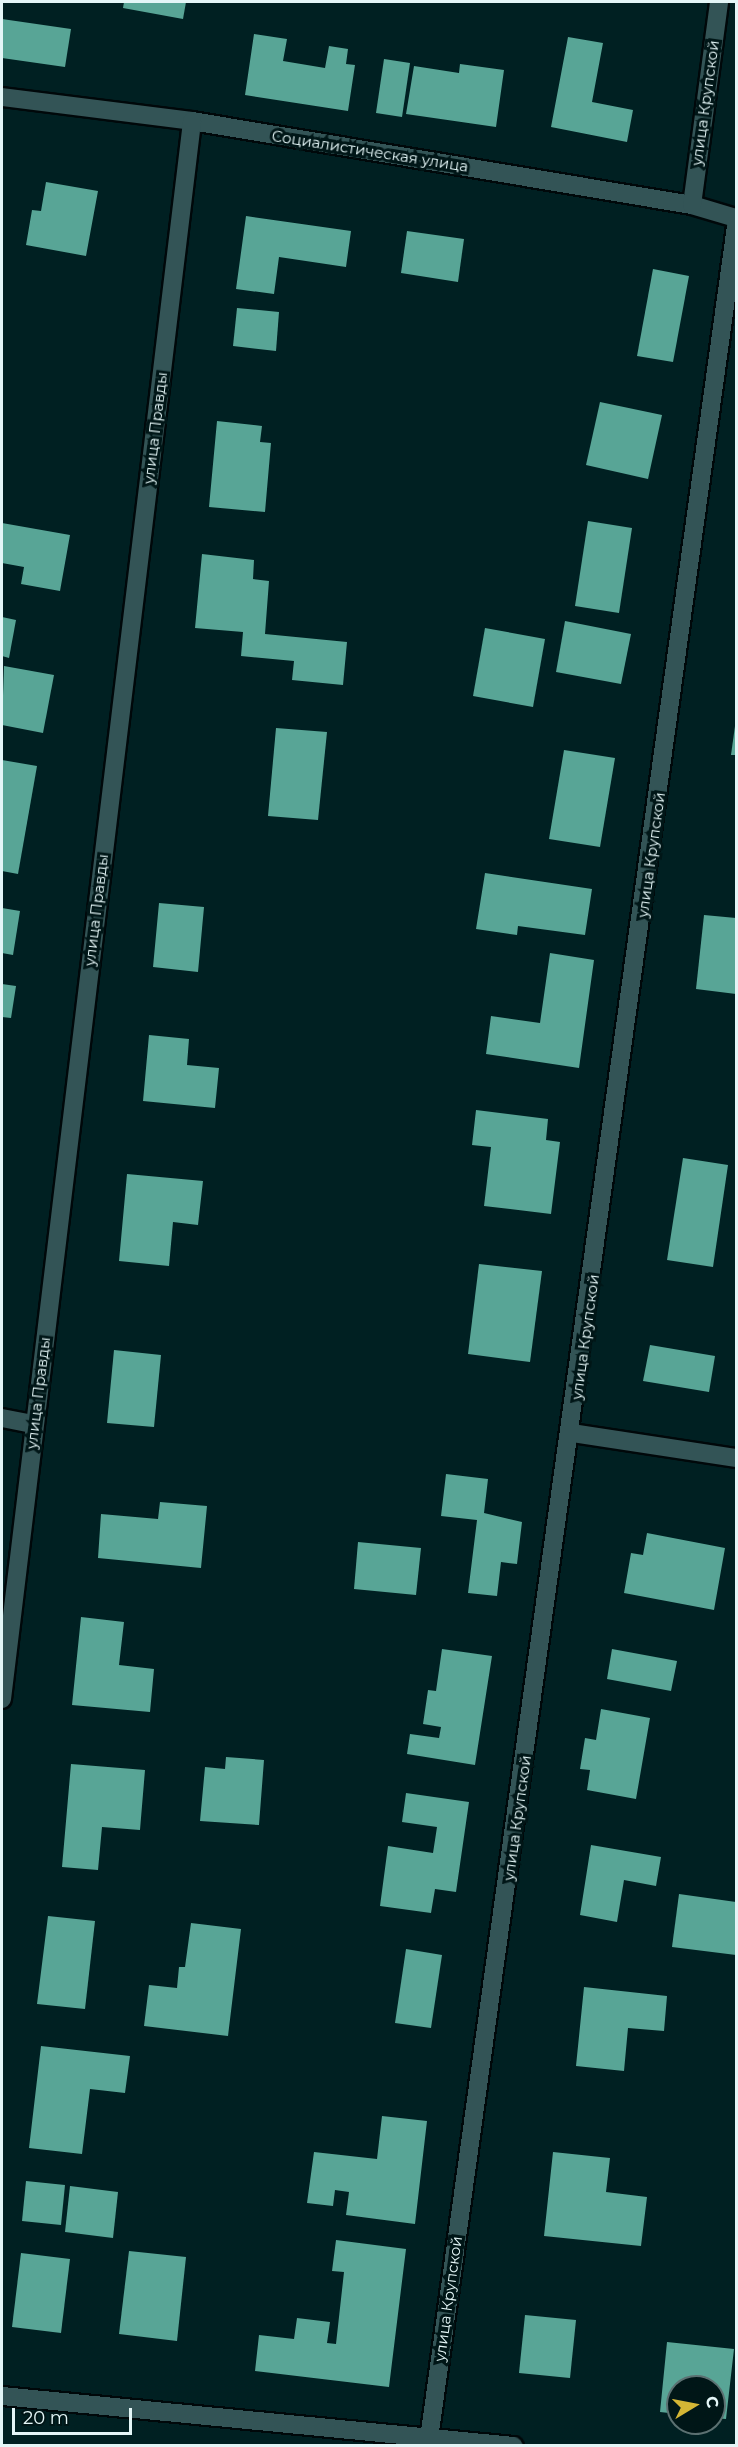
<!DOCTYPE html>
<meta charset="utf-8">
<style>
body{margin:0}
#map{position:relative;width:738px;height:2447px;overflow:hidden;background:#002022;font-family:Montserrat,sans-serif}
div>[style]{position:absolute}
[style*='--x']{left:calc(var(--x)*1px);top:calc(var(--y)*1px);width:calc(var(--w)*1px);rotate:calc(var(--a)*1deg)}
.building>*{inset:0;background:#58a596}
.roads{filter:drop-shadow(2px 0 #00080a) drop-shadow(-2px 0 #00080a) drop-shadow(0 2px #00080a) drop-shadow(0 -2px #00080a)}
.street>*{height:18px;margin:-9px;padding:0 9px;transform-origin:9px;border-radius:9px;background:#335456}
span{translate:-50% -50%;white-space:nowrap;text-align:center;line-height:1.15;-webkit-text-stroke:6px #001617;paint-order:stroke}
.street-label{font-size:15px;color:#e4f6f7}
.frame{position:absolute;inset:0;border:3px solid #e4f6f7;pointer-events:none}
.north{position:absolute;left:666px;top:2375px;width:60px;height:60px;box-sizing:border-box;background:#001617;border:2px solid #5b7071;border-radius:50%;rotate:80deg;font-size:16px;font-weight:700;line-height:24px;text-align:center;color:#e4f6f7}
.north::after{content:'';display:block;margin:auto;width:21px;height:27px;background:#d4b635;clip-path:polygon(50% 0,100% 100%,50% 72%,0 100%)}
.scale{position:absolute;left:12px;top:2408px;width:120px;height:27px;box-sizing:border-box;border:3px solid #e4f6f7;border-top:0;padding-left:8px;font-size:18px;line-height:21px;white-space:nowrap;color:#e4f6f7;-webkit-text-stroke:4px #001617;paint-order:stroke}
</style>
<div id="map">
<div class="building">
<i style="clip-path:polygon(124px 2px,186px 2px,183px 19px,123px 8px)"></i>
<i style="clip-path:polygon(2px 19px,71px 29px,65px 67px,2px 58px)"></i>
<i style="clip-path:polygon(254px 34px,287px 39px,283px 61px,325px 68px,329px 46px,348px 49px,346px 64px,355px 65px,348px 111px,245px 95px)"></i>
<i style="clip-path:polygon(568px 37px,603px 43px,592px 102px,633px 110px,627px 142px,551px 127px)"></i>
<i style="clip-path:polygon(384px 59px,410px 63px,402px 117px,376px 113px)"></i>
<i style="clip-path:polygon(460px 64px,504px 70px,496px 127px,406px 114px,414px 66px,459px 73px)"></i>
<i style="clip-path:polygon(46px 182px,98px 191px,86px 256px,26px 245px,32px 210px,41px 211px)"></i>
<i style="clip-path:polygon(246px 216px,351px 231px,346px 267px,279px 257px,274px 294px,236px 289px)"></i>
<i style="clip-path:polygon(407px 231px,464px 239px,458px 282px,401px 273px)"></i>
<i style="clip-path:polygon(653px 269px,689px 276px,673px 362px,637px 356px)"></i>
<i style="clip-path:polygon(237px 308px,279px 312px,276px 351px,233px 346px)"></i>
<i style="clip-path:polygon(600px 402px,662px 415px,648px 479px,586px 465px)"></i>
<i style="clip-path:polygon(217px 421px,262px 426px,260px 442px,271px 443px,265px 512px,209px 507px)"></i>
<i style="clip-path:polygon(588px 521px,632px 528px,619px 613px,575px 606px)"></i>
<i style="clip-path:polygon(2px 523px,70px 535px,60px 591px,21px 584px,24px 567px,2px 563px)"></i>
<i style="clip-path:polygon(202px 554px,254px 560px,253px 579px,269px 581px,265px 634px,347px 642px,343px 685px,292px 680px,294px 661px,241px 656px,243px 632px,195px 628px)"></i>
<i style="clip-path:polygon(2px 617px,16px 620px,9px 658px,2px 656px)"></i>
<i style="clip-path:polygon(565px 621px,631px 634px,621px 684px,556px 672px)"></i>
<i style="clip-path:polygon(485px 628px,545px 639px,533px 707px,473px 696px)"></i>
<i style="clip-path:polygon(4px 666px,54px 675px,43px 733px,2px 725px)"></i>
<i style="clip-path:polygon(735px 726px,736px 726px,736px 755px,731px 755px)"></i>
<i style="clip-path:polygon(276px 728px,327px 732px,318px 820px,268px 816px)"></i>
<i style="clip-path:polygon(564px 750px,615px 758px,600px 847px,549px 839px)"></i>
<i style="clip-path:polygon(2px 760px,37px 766px,18px 874px,2px 871px)"></i>
<i style="clip-path:polygon(485px 873px,592px 889px,585px 935px,518px 926px,517px 935px,476px 929px)"></i>
<i style="clip-path:polygon(159px 903px,204px 907px,198px 972px,153px 967px)"></i>
<i style="clip-path:polygon(2px 908px,20px 911px,13px 955px,2px 953px)"></i>
<i style="clip-path:polygon(704px 915px,736px 918px,736px 994px,696px 989px)"></i>
<i style="clip-path:polygon(550px 953px,594px 960px,579px 1068px,486px 1054px,491px 1016px,540px 1023px)"></i>
<i style="clip-path:polygon(2px 984px,16px 986px,11px 1018px,2px 1017px)"></i>
<i style="clip-path:polygon(149px 1035px,189px 1039px,187px 1065px,219px 1068px,215px 1108px,143px 1101px)"></i>
<i style="clip-path:polygon(476px 1110px,548px 1119px,546px 1140px,560px 1142px,551px 1214px,484px 1206px,491px 1147px,472px 1145px)"></i>
<i style="clip-path:polygon(683px 1158px,728px 1165px,713px 1267px,667px 1260px)"></i>
<i style="clip-path:polygon(127px 1174px,203px 1181px,198px 1225px,173px 1222px,169px 1266px,119px 1261px)"></i>
<i style="clip-path:polygon(479px 1264px,542px 1271px,530px 1362px,468px 1354px)"></i>
<i style="clip-path:polygon(650px 1345px,715px 1356px,709px 1392px,643px 1381px)"></i>
<i style="clip-path:polygon(114px 1350px,161px 1355px,154px 1427px,107px 1423px)"></i>
<i style="clip-path:polygon(446px 1474px,488px 1479px,484px 1513px,522px 1522px,517px 1564px,501px 1562px,497px 1596px,468px 1593px,477px 1520px,441px 1516px)"></i>
<i style="clip-path:polygon(160px 1502px,207px 1506px,201px 1568px,98px 1558px,101px 1514px,158px 1519px)"></i>
<i style="clip-path:polygon(647px 1533px,725px 1548px,714px 1610px,624px 1593px,631px 1553px,643px 1555px)"></i>
<i style="clip-path:polygon(358px 1542px,421px 1548px,416px 1595px,354px 1589px)"></i>
<i style="clip-path:polygon(81px 1617px,124px 1622px,119px 1665px,154px 1669px,150px 1712px,72px 1705px)"></i>
<i style="clip-path:polygon(442px 1649px,492px 1656px,475px 1765px,407px 1754px,410px 1734px,439px 1738px,441px 1727px,423px 1724px,428px 1690px,436px 1691px)"></i>
<i style="clip-path:polygon(612px 1649px,677px 1661px,671px 1691px,607px 1679px)"></i>
<i style="clip-path:polygon(601px 1709px,650px 1718px,636px 1799px,587px 1790px,590px 1770px,580px 1769px,585px 1738px,596px 1740px)"></i>
<i style="clip-path:polygon(226px 1757px,264px 1760px,259px 1825px,200px 1821px,205px 1767px,225px 1769px)"></i>
<i style="clip-path:polygon(71px 1764px,145px 1770px,140px 1830px,102px 1827px,98px 1870px,62px 1867px)"></i>
<i style="clip-path:polygon(406px 1793px,469px 1802px,456px 1892px,435px 1889px,431px 1913px,380px 1906px,388px 1846px,433px 1853px,437px 1827px,402px 1822px)"></i>
<i style="clip-path:polygon(591px 1845px,661px 1857px,656px 1886px,624px 1880px,617px 1922px,580px 1915px)"></i>
<i style="clip-path:polygon(679px 1894px,736px 1902px,736px 1955px,672px 1947px)"></i>
<i style="clip-path:polygon(48px 1916px,95px 1921px,85px 2009px,37px 2004px)"></i>
<i style="clip-path:polygon(191px 1923px,241px 1929px,228px 2036px,144px 2026px,149px 1985px,177px 1988px,179px 1967px,185px 1967px)"></i>
<i style="clip-path:polygon(406px 1949px,442px 1955px,431px 2028px,395px 2023px)"></i>
<i style="clip-path:polygon(584px 1987px,667px 1996px,664px 2031px,628px 2028px,624px 2071px,576px 2066px)"></i>
<i style="clip-path:polygon(41px 2046px,130px 2056px,125px 2093px,90px 2089px,82px 2154px,29px 2148px)"></i>
<i style="clip-path:polygon(382px 2116px,427px 2121px,415px 2224px,346px 2215px,349px 2192px,335px 2190px,333px 2206px,307px 2203px,314px 2152px,377px 2159px)"></i>
<i style="clip-path:polygon(553px 2152px,610px 2158px,606px 2192px,647px 2197px,641px 2246px,544px 2236px)"></i>
<i style="clip-path:polygon(26px 2181px,65px 2185px,61px 2225px,22px 2221px)"></i>
<i style="clip-path:polygon(70px 2186px,118px 2192px,113px 2238px,65px 2232px)"></i>
<i style="clip-path:polygon(336px 2240px,406px 2249px,389px 2387px,255px 2371px,259px 2335px,294px 2339px,297px 2318px,330px 2322px,327px 2343px,336px 2344px,344px 2272px,332px 2271px)"></i>
<i style="clip-path:polygon(129px 2251px,186px 2257px,177px 2341px,119px 2334px)"></i>
<i style="clip-path:polygon(21px 2253px,70px 2259px,61px 2333px,12px 2327px)"></i>
<i style="clip-path:polygon(525px 2315px,576px 2320px,570px 2378px,519px 2373px)"></i>
<i style="clip-path:polygon(667px 2342px,734px 2349px,726px 2419px,714px 2418px,714px 2387px,678px 2387px,678px 2414px,660px 2412px)"></i>
</div>
<div class="roads">
<div class="street">
<i style="--x:2;--y:97;--w:192;--a:7.2"></i>
<i style="--x:192;--y:121;--w:507;--a:9.54"></i>
<i style="--x:692;--y:205;--w:46;--a:16.5"></i>
<i style="--x:692;--y:205;--w:205;--a:-82.4"></i>
<i style="--x:2;--y:1418;--w:33;--a:11"></i>
<i style="--x:572;--y:1433;--w:166;--a:8.7"></i>
<i style="--x:2;--y:1699;--w:1589;--a:-83.13"></i>
<i style="--x:2;--y:2396;--w:514;--a:5.58"></i>
<i style="--x:428;--y:2446;--w:2240;--a:-82.1"></i>
</div>
</div>
<div class="street-label">
<span style="left:705px;top:103px;rotate:-82deg">улица Крупской</span>
<span style="left:370px;top:151px;rotate:9deg">Социалистическая улица</span>
<span style="left:155px;top:428px;rotate:-83deg">улица Правды</span>
<span style="left:651px;top:855px;rotate:-82deg">улица Крупской</span>
<span style="left:96px;top:910px;rotate:-83deg">улица Правды</span>
<span style="left:585px;top:1337px;rotate:-82deg">улица Крупской</span>
<span style="left:38px;top:1393px;rotate:-83deg">улица Правды</span>
<span style="left:517px;top:1818px;rotate:-82deg">улица Крупской</span>
<span style="left:448px;top:2299px;rotate:-82deg">улица Крупской</span>
</div>
<div class="frame"></div>
<div class="north">С</div>
<div class="scale">20 m</div>
</div>
